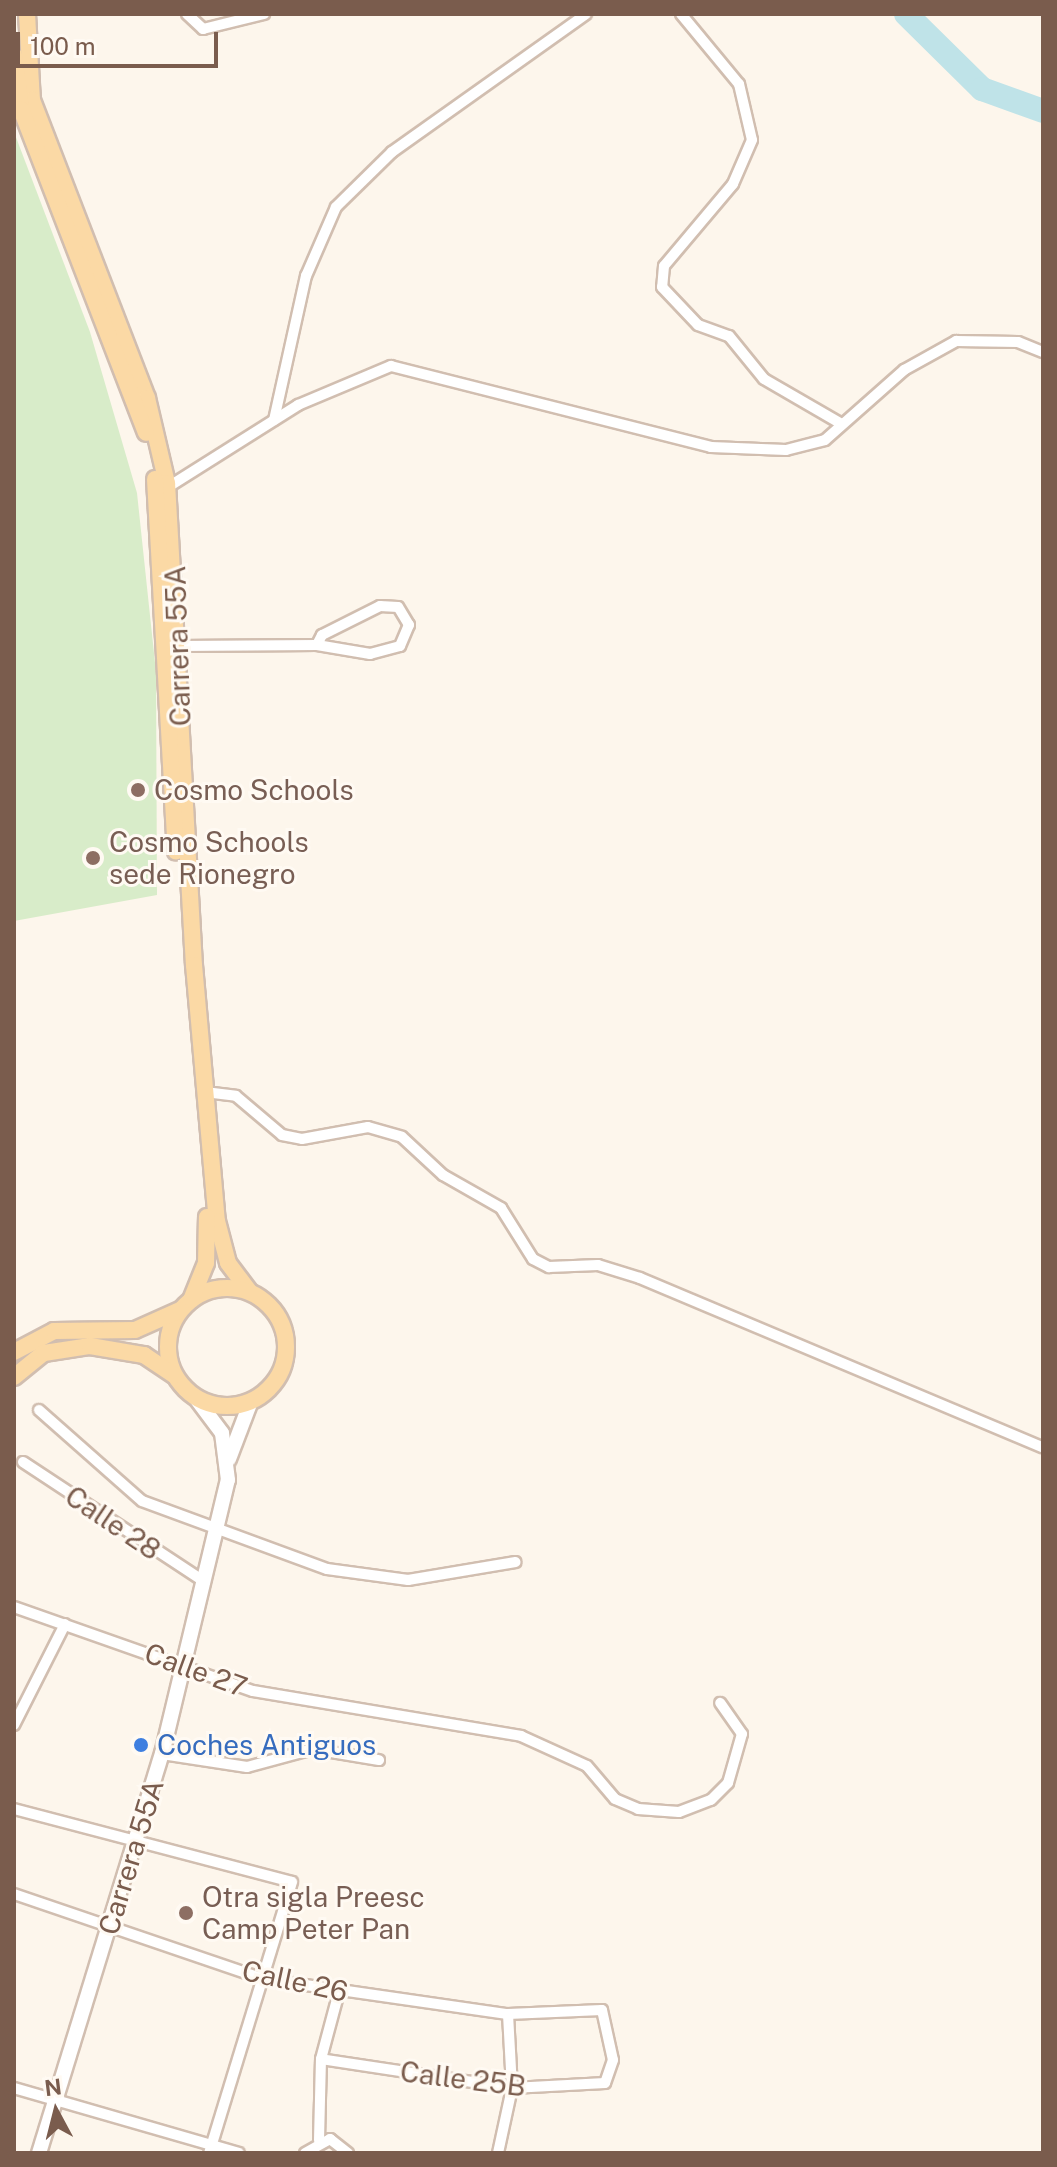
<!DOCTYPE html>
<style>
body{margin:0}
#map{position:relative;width:1057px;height:2167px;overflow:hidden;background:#fdf6ec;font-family:"Public Sans",sans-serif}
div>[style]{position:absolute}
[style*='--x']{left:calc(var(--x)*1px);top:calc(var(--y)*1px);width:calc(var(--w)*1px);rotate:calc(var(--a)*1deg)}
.green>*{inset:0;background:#d8ecc9}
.river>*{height:24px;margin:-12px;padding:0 12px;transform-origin:12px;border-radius:12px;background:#bfe3e8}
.roads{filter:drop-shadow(2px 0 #d1beb0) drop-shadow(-2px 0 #d1beb0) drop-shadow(0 2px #d1beb0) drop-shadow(0 -2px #d1beb0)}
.minor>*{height:10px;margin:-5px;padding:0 5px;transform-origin:5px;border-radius:5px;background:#fff}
.secondary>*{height:14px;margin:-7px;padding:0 7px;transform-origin:7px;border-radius:7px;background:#fff}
.primary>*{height:16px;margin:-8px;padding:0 8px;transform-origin:8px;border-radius:8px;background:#fbd9a5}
.primary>.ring{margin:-8px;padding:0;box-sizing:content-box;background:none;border:16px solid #fbd9a5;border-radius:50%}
.dots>*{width:22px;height:22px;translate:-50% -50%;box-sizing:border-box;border:4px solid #fffaf3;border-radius:50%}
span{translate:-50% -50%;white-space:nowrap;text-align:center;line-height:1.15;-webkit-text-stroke:6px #fffaf3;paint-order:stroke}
.street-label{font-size:28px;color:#7a5c4d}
.education-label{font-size:28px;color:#785e54}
.left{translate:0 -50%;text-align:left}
.shop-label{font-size:28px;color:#366cbe}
.frame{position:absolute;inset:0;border:16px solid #7a5c4d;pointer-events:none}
.north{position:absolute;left:16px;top:2071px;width:80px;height:80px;-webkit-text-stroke:6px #fffaf3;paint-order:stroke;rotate:353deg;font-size:22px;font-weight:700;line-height:32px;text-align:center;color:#7a5c4d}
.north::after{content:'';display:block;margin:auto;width:28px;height:36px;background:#7a5c4d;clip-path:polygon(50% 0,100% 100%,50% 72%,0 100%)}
.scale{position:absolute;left:16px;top:32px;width:202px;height:36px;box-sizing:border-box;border:4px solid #7a5c4d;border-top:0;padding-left:10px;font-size:24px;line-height:28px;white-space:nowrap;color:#7a5c4d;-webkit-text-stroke:6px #fffaf3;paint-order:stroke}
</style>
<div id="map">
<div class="green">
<i style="clip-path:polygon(14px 132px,90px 332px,137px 493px,156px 672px,157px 895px,14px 921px)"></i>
</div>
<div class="river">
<i style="--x:906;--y:14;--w:107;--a:44.6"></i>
<i style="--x:982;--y:89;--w:65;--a:19.8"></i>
</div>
<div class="roads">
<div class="minor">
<i style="--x:187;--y:14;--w:22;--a:43"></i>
<i style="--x:203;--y:29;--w:63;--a:-13.8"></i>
<i style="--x:681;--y:14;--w:91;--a:50.4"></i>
<i style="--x:739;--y:84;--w:57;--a:76.9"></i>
<i style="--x:752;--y:140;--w:48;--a:113.4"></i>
<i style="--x:733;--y:184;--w:107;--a:130.1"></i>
<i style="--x:664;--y:266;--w:21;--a:95"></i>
<i style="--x:662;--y:287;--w:52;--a:46.5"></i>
<i style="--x:698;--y:325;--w:33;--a:20"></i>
<i style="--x:729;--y:336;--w:55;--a:50.9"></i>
<i style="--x:764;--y:379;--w:88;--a:30.1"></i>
<i style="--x:274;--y:420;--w:148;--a:-77.5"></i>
<i style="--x:306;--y:276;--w:75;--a:-66.5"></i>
<i style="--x:336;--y:207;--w:78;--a:-44.5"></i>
<i style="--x:392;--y:152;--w:238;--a:-35.4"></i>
<i style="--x:168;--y:487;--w:154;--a:-32.2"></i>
<i style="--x:298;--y:405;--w:101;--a:-22.8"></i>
<i style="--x:391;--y:366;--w:330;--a:14.2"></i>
<i style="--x:711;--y:447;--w:75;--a:2.3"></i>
<i style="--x:786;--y:450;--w:40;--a:-14.4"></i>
<i style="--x:825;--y:440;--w:106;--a:-41.5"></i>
<i style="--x:904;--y:370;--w:60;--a:-29.1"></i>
<i style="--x:956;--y:341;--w:62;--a:0.9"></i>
<i style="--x:1018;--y:342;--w:27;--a:22"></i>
<i style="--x:180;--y:646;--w:137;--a:-0.4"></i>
<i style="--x:317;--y:645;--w:54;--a:9.6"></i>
<i style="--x:370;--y:654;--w:31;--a:-15"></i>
<i style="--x:400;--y:646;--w:23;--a:-67"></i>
<i style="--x:409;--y:625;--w:21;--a:-121"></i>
<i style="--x:398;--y:607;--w:18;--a:-177"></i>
<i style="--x:380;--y:606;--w:65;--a:153.4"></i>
<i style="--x:322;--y:635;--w:11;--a:117"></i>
<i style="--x:205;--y:1092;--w:31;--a:7"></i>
<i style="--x:236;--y:1096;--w:60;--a:40.3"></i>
<i style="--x:282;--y:1135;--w:20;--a:11"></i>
<i style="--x:302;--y:1139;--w:67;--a:-10.3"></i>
<i style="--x:368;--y:1127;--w:35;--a:16"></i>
<i style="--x:402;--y:1137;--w:56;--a:42.8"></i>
<i style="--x:443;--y:1175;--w:67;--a:29.6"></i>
<i style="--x:501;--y:1208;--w:60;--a:57.9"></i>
<i style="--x:533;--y:1259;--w:18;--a:27"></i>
<i style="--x:549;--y:1267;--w:49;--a:-2.3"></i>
<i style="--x:598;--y:1265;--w:44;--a:17.2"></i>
<i style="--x:640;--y:1278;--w:437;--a:22.8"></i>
<i style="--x:39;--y:1410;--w:137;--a:41.5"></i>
<i style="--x:142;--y:1501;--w:197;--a:20.2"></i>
<i style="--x:327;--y:1569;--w:82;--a:7.7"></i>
<i style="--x:408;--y:1580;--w:109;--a:-9.5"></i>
<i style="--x:23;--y:1462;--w:218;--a:33.4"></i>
<i style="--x:14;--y:1607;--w:253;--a:19.4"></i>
<i style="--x:253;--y:1691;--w:272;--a:9.5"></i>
<i style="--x:521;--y:1736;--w:72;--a:24.4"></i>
<i style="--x:587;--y:1766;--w:43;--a:49.7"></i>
<i style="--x:615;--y:1799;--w:25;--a:23"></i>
<i style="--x:638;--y:1809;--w:41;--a:4.2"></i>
<i style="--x:679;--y:1812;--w:34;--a:-21"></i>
<i style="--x:711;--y:1800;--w:24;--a:-45"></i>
<i style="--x:728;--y:1783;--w:51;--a:-74.1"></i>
<i style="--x:742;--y:1734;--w:38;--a:-125"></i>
<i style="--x:14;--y:1725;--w:113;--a:-63.2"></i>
<i style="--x:162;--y:1754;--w:86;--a:8.7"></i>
<i style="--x:247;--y:1767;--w:68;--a:-15.3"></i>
<i style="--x:313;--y:1749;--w:67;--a:9.5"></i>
<i style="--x:14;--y:1809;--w:287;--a:14.7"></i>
<i style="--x:292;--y:1882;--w:283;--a:107"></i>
<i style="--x:14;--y:1894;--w:264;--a:18.8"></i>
<i style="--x:264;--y:1979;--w:246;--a:8.2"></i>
<i style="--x:508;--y:2014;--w:94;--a:-2.4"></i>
<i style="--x:602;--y:2010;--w:51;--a:77.6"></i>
<i style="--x:613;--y:2060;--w:24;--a:109"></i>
<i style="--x:605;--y:2083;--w:93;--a:176.9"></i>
<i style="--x:512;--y:2088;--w:193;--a:-171.4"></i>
<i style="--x:14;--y:2088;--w:234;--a:16.1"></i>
<i style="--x:319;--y:2140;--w:81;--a:-88.6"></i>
<i style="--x:321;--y:2059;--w:69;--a:-75"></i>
<i style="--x:305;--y:2153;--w:29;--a:-29"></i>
<i style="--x:330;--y:2139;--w:23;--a:38"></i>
<i style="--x:498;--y:2153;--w:66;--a:-77.8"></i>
<i style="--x:512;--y:2088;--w:74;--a:-93.1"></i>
</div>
<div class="secondary">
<i style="--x:229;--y:1459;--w:62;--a:-69.2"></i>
<i style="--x:39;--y:2153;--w:418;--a:-72.9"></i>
<i style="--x:162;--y:1754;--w:282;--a:-76.5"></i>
<i style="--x:228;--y:1480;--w:47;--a:-97.3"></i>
<i style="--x:222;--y:1433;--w:45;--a:-126.9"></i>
</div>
<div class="primary">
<i style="--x:27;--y:14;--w:86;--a:86.7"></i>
<i style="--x:32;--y:100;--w:319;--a:68.9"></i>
<i style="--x:147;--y:398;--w:87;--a:76.8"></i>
<i style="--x:167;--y:483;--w:483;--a:86.8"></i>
<i style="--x:194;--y:965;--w:257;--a:84.9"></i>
<i style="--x:217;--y:1221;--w:43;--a:75.3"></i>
<i style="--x:228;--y:1263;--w:36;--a:53"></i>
<i style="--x:14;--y:55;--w:54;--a:82.6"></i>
<i style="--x:21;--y:109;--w:347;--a:68.9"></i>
<i style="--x:155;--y:479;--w:373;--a:86.8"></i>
<i class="ring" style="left:168px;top:1288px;width:102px;height:102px"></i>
<i style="--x:191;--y:1300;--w:40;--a:-68"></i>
<i style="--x:206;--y:1263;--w:46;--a:-88.8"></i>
<i style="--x:14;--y:1352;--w:45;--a:-27.7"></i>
<i style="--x:54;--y:1331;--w:81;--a:-0.7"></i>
<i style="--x:135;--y:1330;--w:49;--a:-24"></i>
<i style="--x:14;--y:1377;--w:38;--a:-39"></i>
<i style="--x:44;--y:1353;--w:47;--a:-8.7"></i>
<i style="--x:90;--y:1346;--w:55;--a:9.5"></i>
<i style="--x:144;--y:1355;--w:36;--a:34"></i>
</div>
</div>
<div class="dots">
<i style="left:138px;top:790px;background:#8d6e63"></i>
<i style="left:93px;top:858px;background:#8d6e63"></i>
<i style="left:141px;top:1745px;background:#3f7fe0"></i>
<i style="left:186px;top:1913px;background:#8d6e63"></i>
</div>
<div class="street-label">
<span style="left:178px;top:646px;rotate:-92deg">Carrera 55A</span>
<span style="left:113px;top:1523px;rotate:34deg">Calle 28</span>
<span style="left:196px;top:1670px;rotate:20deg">Calle 27</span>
<span style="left:131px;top:1857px;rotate:-73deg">Carrera 55A</span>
<span style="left:295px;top:1981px;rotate:12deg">Calle 26</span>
<span style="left:463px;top:2079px;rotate:7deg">Calle 25B</span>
</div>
<div class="education-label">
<span class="left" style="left:154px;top:790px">Cosmo Schools</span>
<span class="left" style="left:109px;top:858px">Cosmo Schools<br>sede Rionegro</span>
<span class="left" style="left:202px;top:1913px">Otra sigla Preesc<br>Camp Peter Pan</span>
</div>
<div class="shop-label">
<span class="left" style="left:157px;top:1745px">Coches Antiguos</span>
</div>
<div class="frame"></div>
<div class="north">N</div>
<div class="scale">100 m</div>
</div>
